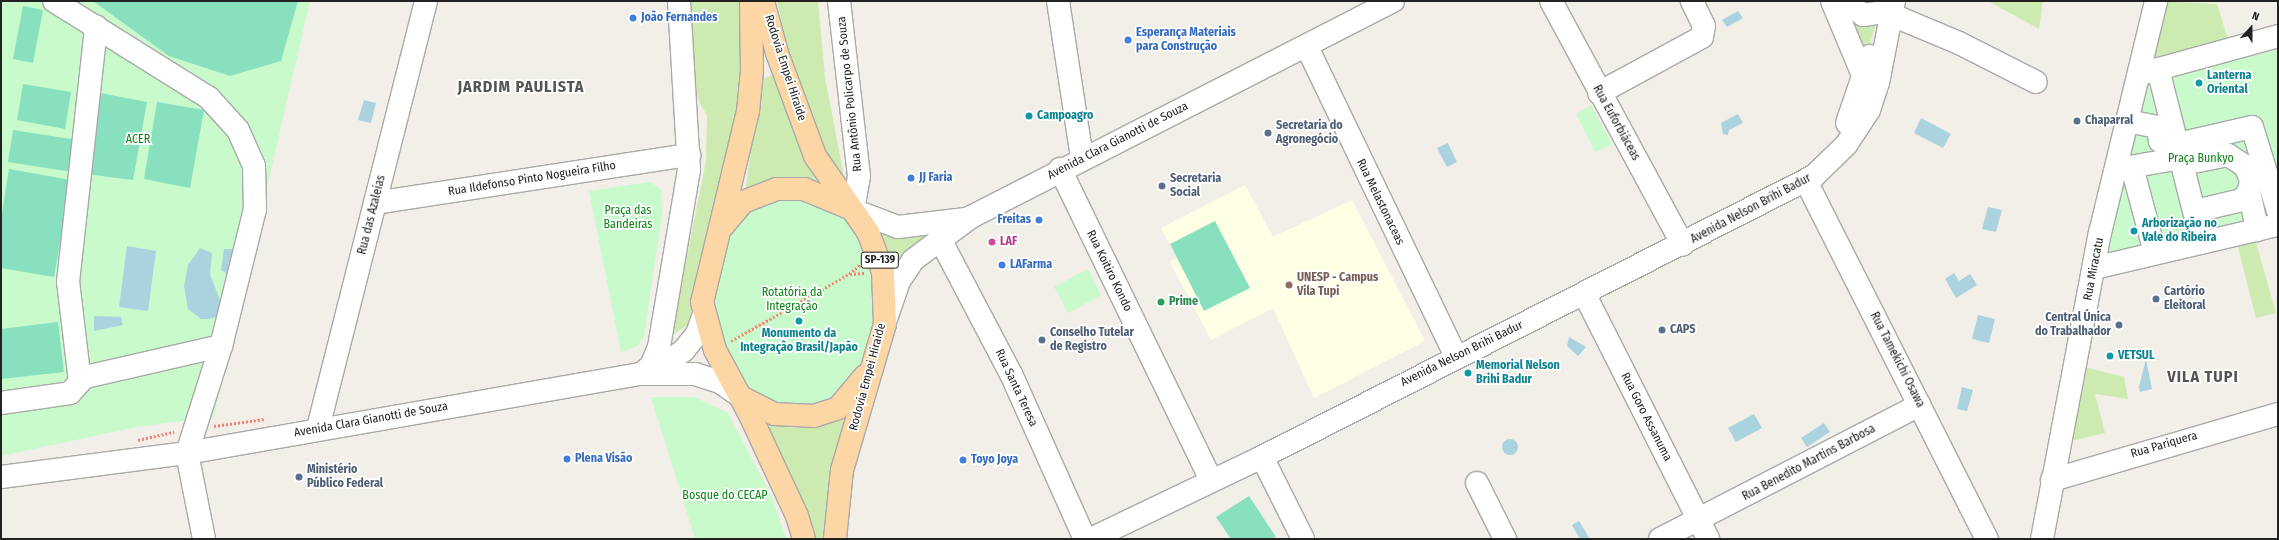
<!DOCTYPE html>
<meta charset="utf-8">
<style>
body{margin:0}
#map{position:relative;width:2279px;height:540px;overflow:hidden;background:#f2efe9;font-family:"Fira Sans Condensed",sans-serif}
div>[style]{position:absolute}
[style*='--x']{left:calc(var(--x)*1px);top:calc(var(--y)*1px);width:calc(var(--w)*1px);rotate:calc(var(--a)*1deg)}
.education>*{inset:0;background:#ffffe5}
.grass>*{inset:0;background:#cdebb0}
.park>*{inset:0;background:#c8facc}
.pitch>*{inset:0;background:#88e0be}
.water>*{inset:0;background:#aad3df}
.round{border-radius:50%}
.path>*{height:2.5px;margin-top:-1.25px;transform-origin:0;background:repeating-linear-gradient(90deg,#fa8072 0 2px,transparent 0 4px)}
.roads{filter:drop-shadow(1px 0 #a9a9a9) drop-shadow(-1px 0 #a9a9a9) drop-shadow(0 1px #a9a9a9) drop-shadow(0 -1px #a9a9a9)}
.minor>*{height:22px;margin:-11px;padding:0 11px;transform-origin:11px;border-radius:11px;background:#fff}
.major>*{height:22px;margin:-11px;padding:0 11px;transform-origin:11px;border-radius:11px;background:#fcd6a4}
.dots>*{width:11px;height:11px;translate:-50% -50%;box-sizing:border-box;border:2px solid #fff;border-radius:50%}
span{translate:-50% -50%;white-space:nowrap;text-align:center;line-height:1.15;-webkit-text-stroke:3.5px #fff;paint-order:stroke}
.shield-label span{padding:1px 3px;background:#fff;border:1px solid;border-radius:3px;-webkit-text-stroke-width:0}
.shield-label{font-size:11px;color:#222;font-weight:700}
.shop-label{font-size:12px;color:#366cbe;font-weight:700}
.left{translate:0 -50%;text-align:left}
.right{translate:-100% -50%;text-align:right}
.street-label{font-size:12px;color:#222}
.culture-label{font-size:12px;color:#0d838f;font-weight:700}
.service-label{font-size:12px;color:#4e5e75;font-weight:700}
.park-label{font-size:12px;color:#0c8416}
.hotel-label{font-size:12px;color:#b23c85;font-weight:700}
.education-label{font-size:12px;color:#785e54;font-weight:700}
.leisure-label{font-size:12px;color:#27864d;font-weight:700}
.district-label{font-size:16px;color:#555;font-weight:700;letter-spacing:1px}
.frame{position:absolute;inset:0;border:2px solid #222;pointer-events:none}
.north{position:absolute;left:2231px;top:8px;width:40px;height:40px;-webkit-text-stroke:3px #fff;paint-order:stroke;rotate:21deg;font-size:11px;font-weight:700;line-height:16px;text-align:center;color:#222}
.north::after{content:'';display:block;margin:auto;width:14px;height:18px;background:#222;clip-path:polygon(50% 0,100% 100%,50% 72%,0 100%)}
</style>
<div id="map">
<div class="education">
<i style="clip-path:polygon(1245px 185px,1273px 237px,1352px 200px,1425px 341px,1314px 398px,1273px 308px,1211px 340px,1170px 262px,1177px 258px,1161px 228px)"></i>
</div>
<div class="grass">
<i style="clip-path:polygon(681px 1px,739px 1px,745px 88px,688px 325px,671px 336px,706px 161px,707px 115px,699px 102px)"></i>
<i style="clip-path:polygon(777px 1px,818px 1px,825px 77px,845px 182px,832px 169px,792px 69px)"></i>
<i style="clip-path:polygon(1839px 1px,1876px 24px,1863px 66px)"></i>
<i style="clip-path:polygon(1988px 1px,2043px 1px,2039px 29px)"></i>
<i style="clip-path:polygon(2158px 1px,2217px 4px,2230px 46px,2146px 67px)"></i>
<i style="clip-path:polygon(772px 75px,797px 142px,819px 187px,801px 179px,781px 177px,762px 182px,745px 192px,761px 80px)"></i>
<i style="clip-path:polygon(939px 226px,898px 281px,877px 228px)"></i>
<i style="clip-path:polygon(2255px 239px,2276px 313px,2256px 318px,2237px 243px)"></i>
<i style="clip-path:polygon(2081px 366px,2124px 377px,2128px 399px,2095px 394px,2105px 433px,2067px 442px)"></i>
<i style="clip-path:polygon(850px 412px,826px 539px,810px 539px,763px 420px,785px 427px,808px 428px,830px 423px)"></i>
</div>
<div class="park">
<i style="clip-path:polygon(1px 1px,310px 1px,214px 417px,136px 427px,1px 456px)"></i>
<i style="clip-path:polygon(2278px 43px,2278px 219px,2098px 262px,2141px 78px)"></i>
<i style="clip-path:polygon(1591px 105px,1612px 144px,1595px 152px,1576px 114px)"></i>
<i style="clip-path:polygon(650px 182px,661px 189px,662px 215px,644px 337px,638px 346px,621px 352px,589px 191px)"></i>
<i style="clip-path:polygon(793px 197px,831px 207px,848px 221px,863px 244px,876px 305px,877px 322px,858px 372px,835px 399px,813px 406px,776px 404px,742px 385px,722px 346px,711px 291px,732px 228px,739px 217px,758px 204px)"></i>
<i style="clip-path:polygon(1088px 269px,1101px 295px,1068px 313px,1054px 287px)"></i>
<i style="clip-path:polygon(651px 397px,694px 397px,728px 413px,773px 499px,786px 539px,695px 539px)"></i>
</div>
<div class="pitch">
<i style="clip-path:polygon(93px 1px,298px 1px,281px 61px,230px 76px,169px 56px)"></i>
<i style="clip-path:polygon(23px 6px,43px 10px,33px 63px,13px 59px)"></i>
<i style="clip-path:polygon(23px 84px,71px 92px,65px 129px,17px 120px)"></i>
<i style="clip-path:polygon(100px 93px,147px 102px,133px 180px,86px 174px)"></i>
<i style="clip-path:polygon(157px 102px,204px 110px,190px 188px,144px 179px)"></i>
<i style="clip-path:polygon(13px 130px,77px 140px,72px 172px,8px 162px)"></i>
<i style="clip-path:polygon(9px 169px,71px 180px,54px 277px,1px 268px,1px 219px)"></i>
<i style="clip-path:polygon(1215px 221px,1250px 288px,1204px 311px,1170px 244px)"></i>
<i style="clip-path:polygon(58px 322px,64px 372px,1px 379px,1px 329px)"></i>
<i style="clip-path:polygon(1249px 496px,1276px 537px,1272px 539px,1231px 539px,1216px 517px)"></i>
</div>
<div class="water">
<i style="clip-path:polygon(1738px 11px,1743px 18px,1727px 27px,1722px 20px)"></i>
<i style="clip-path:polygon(364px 100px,376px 103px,371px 123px,358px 120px)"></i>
<i style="clip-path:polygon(1738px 114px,1743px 123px,1729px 130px,1728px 135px,1723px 134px,1721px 123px)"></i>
<i style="clip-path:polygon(1921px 118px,1951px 134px,1943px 148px,1914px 133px)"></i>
<i style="clip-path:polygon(1448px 143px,1457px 162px,1447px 167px,1437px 148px)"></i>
<i style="clip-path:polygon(1988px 207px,2002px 210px,1996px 232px,1982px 229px)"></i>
<i style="clip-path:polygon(127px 246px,156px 251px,148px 311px,119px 307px)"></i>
<i style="clip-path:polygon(200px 248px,212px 253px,210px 274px,221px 303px,216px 317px,208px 319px,201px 319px,188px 309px,184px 286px,188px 265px)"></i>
<i style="clip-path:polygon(224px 249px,232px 249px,235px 255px,230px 276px,221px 270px)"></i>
<i style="clip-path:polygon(1954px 273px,1959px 281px,1970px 274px,1977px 285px,1956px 298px,1945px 279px)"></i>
<i style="clip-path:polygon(1978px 315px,1995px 319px,1989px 343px,1972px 339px)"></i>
<i style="clip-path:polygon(94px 316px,121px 317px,123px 325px,94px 331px)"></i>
<i style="clip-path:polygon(1569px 337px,1586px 347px,1578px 356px,1567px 346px)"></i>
<i style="clip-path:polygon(2146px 359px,2152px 389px,2140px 392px,2139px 387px)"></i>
<i style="clip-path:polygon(1962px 387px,1973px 390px,1967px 411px,1957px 409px)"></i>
<i style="clip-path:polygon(1754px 414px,1762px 428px,1736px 442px,1728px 428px)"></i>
<i style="clip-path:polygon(1824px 423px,1830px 432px,1807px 447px,1801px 438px)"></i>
<i class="round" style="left:1502px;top:439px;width:16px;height:16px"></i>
<i style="clip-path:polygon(1579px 521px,1590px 539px,1580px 539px,1572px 525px)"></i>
</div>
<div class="path">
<i style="--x:850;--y:274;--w:15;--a:-4"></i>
<i style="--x:731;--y:341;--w:136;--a:-29.6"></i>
<i style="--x:849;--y:274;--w:16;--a:-40"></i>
<i style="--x:214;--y:426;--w:51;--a:-7.8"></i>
<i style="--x:138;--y:440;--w:37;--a:-13"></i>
</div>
<div class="roads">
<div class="minor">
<i style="--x:54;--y:1;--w:183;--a:32"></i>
<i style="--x:209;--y:98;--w:43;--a:47.8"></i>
<i style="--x:238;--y:130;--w:39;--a:66"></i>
<i style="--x:254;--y:166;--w:43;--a:88.7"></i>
<i style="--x:255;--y:209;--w:141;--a:103.9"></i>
<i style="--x:221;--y:346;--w:112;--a:107.6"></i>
<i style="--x:187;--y:453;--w:88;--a:78.8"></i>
<i style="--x:839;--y:1;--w:176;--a:83.5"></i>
<i style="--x:859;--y:176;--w:35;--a:100"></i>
<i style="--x:853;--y:210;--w:48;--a:20.7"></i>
<i style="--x:898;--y:227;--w:66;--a:-6.9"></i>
<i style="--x:1058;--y:1;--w:159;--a:81.3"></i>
<i style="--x:1551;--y:1;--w:277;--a:61.6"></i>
<i style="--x:1832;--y:1;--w:83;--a:67.4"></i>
<i style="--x:1844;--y:1;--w:24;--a:36"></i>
<i style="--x:1863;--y:15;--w:22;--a:-8"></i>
<i style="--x:1885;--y:12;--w:80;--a:22.7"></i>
<i style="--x:1959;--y:43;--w:86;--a:26.9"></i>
<i style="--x:1307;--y:47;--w:343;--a:64.3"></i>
<i style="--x:2158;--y:69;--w:179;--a:75.8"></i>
<i style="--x:2144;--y:73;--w:139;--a:-15.4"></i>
<i style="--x:1599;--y:93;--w:117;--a:-28.5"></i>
<i style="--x:1702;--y:37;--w:11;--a:-80"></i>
<i style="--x:1704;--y:26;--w:28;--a:-116"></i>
<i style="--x:2127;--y:121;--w:32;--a:11"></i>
<i style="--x:2158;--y:127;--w:14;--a:82"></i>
<i style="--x:2160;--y:141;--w:17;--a:-7"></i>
<i style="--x:1847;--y:123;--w:71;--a:-71.1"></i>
<i style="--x:2178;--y:144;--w:76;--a:-12.9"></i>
<i style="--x:2252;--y:127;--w:88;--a:72.8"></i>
<i style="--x:2183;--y:164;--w:46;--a:-11.3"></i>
<i style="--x:2228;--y:155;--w:20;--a:33"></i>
<i style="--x:2245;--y:166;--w:15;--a:67"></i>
<i style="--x:2251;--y:180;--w:11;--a:100"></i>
<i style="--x:2249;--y:191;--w:11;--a:128"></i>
<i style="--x:2242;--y:200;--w:48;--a:166.8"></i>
<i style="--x:2132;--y:167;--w:89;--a:75"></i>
<i style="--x:1060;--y:169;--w:346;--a:64.1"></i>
<i style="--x:2118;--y:169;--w:64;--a:-9.9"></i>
<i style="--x:1806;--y:181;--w:401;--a:63.2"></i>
<i style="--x:2249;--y:191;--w:40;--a:78"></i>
<i style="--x:375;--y:203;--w:318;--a:-8.7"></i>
<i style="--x:940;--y:239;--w:155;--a:62.3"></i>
<i style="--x:1012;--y:376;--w:179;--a:65.9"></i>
<i style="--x:2094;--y:268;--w:189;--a:-13.2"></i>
<i style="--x:1585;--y:295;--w:273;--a:63.2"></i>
<i style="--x:885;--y:322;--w:43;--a:-71.1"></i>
<i style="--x:899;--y:281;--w:25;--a:-56"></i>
<i style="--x:913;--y:260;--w:72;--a:-36.6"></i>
<i style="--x:971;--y:217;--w:474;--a:-27.1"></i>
<i style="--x:654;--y:372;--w:37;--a:-36"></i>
<i style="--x:684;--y:350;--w:21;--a:-51"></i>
<i style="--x:697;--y:334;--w:18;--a:-71"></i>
<i style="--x:641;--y:374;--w:13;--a:-39"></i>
<i style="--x:651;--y:366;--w:21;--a:-67"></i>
<i style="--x:659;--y:347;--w:180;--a:-80.4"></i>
<i style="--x:689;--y:170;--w:169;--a:-93.4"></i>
<i style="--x:81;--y:378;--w:144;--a:-12.9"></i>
<i style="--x:1;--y:403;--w:70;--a:-8.2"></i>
<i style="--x:70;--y:393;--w:15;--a:-48"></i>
<i style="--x:80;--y:382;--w:101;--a:-96.8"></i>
<i style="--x:68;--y:282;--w:257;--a:-83.7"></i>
<i style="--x:318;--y:428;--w:440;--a:-75.8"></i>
<i style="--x:1262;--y:457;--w:92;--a:63.4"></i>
<i style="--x:1;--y:477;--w:188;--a:-7.4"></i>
<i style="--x:187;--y:453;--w:461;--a:-9.9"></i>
<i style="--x:641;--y:374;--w:54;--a:0"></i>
<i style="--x:695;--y:374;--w:26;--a:18"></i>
<i style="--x:720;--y:382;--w:21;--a:35"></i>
<i style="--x:2052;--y:480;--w:235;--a:-16.3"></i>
<i style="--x:1477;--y:483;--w:63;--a:63.4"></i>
<i style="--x:1091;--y:539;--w:190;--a:-25.6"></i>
<i style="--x:1262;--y:457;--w:619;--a:-26.98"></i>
<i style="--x:1814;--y:176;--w:45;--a:-44.1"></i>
<i style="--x:1846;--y:145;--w:42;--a:-56.7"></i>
<i style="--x:1869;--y:110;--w:28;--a:-72"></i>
<i style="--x:1878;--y:83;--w:84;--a:-79"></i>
<i style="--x:1660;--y:539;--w:292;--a:-27.3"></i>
<i style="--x:2042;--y:539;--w:311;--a:-79.3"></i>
<i style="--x:2100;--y:233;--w:239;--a:-76.4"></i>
</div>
<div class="major">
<i style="--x:751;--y:1;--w:70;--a:89.2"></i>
<i style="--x:752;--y:71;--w:40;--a:95.7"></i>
<i style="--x:748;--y:111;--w:196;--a:103.5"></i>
<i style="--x:702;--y:302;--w:50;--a:74.8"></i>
<i style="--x:715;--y:350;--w:74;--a:61.7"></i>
<i style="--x:750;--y:415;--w:111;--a:65"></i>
<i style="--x:797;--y:516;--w:24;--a:73"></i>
<i style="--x:763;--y:1;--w:54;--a:74.9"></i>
<i style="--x:777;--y:53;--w:110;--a:69.7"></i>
<i style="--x:815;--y:156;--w:93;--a:55.1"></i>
<i style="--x:868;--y:232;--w:43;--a:69.4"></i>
<i style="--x:883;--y:272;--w:52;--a:87.8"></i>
<i style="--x:885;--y:324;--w:152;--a:106.4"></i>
<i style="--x:842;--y:470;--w:69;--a:95.8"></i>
<i style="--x:723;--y:226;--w:31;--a:-50"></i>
<i style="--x:743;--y:202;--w:36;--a:-21"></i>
<i style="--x:777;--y:189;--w:27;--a:0"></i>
<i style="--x:804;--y:189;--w:47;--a:22.7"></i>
<i style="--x:741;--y:397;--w:37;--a:27"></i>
<i style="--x:774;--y:414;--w:40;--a:2.9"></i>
<i style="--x:814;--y:416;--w:25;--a:-18"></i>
<i style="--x:838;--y:408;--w:42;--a:-49.8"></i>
</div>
</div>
<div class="dots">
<i style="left:633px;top:18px;background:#3f7fe0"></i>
<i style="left:1128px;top:40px;background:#3f7fe0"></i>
<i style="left:2199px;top:83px;background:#0f9aa8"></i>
<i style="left:1029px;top:116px;background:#0f9aa8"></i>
<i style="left:2077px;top:121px;background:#5c6f8a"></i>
<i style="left:1268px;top:133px;background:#5c6f8a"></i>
<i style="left:911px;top:178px;background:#3f7fe0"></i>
<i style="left:1162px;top:186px;background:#5c6f8a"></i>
<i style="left:1039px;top:220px;background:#3f7fe0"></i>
<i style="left:2134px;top:231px;background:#0f9aa8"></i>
<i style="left:992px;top:242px;background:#d1479c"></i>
<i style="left:1002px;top:265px;background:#3f7fe0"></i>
<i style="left:1289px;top:285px;background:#8d6e63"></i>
<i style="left:2156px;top:299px;background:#5c6f8a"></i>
<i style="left:1161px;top:302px;background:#2e9e5b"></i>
<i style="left:799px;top:321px;background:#0f9aa8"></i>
<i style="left:2119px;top:325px;background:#5c6f8a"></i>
<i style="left:1662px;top:330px;background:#5c6f8a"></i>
<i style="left:1042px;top:340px;background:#5c6f8a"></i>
<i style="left:2110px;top:356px;background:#0f9aa8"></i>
<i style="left:1468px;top:373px;background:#0f9aa8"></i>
<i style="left:567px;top:459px;background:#3f7fe0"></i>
<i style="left:963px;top:460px;background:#3f7fe0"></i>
<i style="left:299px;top:477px;background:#5c6f8a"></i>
</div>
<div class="shield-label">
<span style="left:880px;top:260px">SP-139</span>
</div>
<div class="shop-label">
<span class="left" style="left:641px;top:18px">João Fernandes</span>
<span class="left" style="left:1136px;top:40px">Esperança Materiais<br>para Construção</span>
<span class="left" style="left:919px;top:178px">JJ Faria</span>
<span class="right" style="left:1031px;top:220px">Freitas</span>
<span class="left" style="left:1010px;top:265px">LAFarma</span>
<span class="left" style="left:575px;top:459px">Plena Visão</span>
<span class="left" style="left:971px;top:460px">Toyo Joya</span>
</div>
<div class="street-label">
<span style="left:785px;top:68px;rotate:72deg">Rodovia Empei Hiraide</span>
<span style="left:850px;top:94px;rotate:-96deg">Rua Antônio Policarpo de Souza</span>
<span style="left:1616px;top:123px;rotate:61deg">Rua Euforbiáceas</span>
<span style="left:1118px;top:141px;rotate:-27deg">Avenida Clara Gianotti de Souza</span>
<span style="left:532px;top:179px;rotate:-9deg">Rua Ildefonso Pinto Nogueira Filho</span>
<span style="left:1380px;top:202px;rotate:64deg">Rua Melastonaceas</span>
<span style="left:1751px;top:209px;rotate:-28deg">Avenida Nelson Brihi Badur</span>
<span style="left:372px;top:215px;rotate:-76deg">Rua das Azaleias</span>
<span style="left:2094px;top:269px;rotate:-79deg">Rua Miracatu</span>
<span style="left:1109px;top:271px;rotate:64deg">Rua Koitiro Kondo</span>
<span style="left:1462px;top:354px;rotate:-26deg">Avenida Nelson Brihi Badur</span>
<span style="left:1897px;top:360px;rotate:63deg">Rua Tamekichi Osawa</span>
<span style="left:868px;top:377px;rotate:-75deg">Rodovia Empei Hiraide</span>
<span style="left:1016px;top:388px;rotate:65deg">Rua Santa Teresa</span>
<span style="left:1646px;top:417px;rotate:63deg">Rua Goro Assanuma</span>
<span style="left:371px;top:420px;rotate:-10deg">Avenida Clara Gianotti de Souza</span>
<span style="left:2164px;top:445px;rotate:-16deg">Rua Pariquera</span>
<span style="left:1809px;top:463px;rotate:-28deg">Rua Benedito Martins Barbosa</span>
</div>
<div class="culture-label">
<span class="left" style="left:2207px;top:83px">Lanterna<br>Oriental</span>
<span class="left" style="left:1037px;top:116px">Campoagro</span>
<span class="left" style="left:2142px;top:231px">Arborização no<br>Vale do Ribeira</span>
<span style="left:799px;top:341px">Monumento da<br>Integração Brasil/Japão</span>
<span class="left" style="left:2118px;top:356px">VETSUL</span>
<span class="left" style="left:1476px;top:373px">Memorial Nelson<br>Brihi Badur</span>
</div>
<div class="service-label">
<span class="left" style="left:2085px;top:121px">Chaparral</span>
<span class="left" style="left:1276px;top:133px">Secretaria do<br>Agronegócio</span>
<span class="left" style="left:1170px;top:186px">Secretaria<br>Social</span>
<span class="left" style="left:2164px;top:299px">Cartório<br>Eleitoral</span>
<span class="right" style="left:2111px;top:325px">Central Única<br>do Trabalhador</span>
<span class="left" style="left:1670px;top:330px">CAPS</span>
<span class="left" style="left:1050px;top:340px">Conselho Tutelar<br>de Registro</span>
<span class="left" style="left:307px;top:477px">Ministério<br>Público Federal</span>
</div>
<div class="park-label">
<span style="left:138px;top:140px">ACER</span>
<span style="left:2201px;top:159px">Praça Bunkyo</span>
<span style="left:628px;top:218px">Praça das<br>Bandeiras</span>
<span style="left:792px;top:300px">Rotatória da<br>Integração</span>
<span style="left:725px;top:496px">Bosque do CECAP</span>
</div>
<div class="hotel-label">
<span class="left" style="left:1000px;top:242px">LAF</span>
</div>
<div class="education-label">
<span class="left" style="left:1297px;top:285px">UNESP - Campus<br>Vila Tupi</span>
</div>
<div class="leisure-label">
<span class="left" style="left:1169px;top:302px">Prime</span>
</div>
<div class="district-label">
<span style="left:521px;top:87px">JARDIM PAULISTA</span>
<span style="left:2203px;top:377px">VILA TUPI</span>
</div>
<div class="frame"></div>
<div class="north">N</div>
</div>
